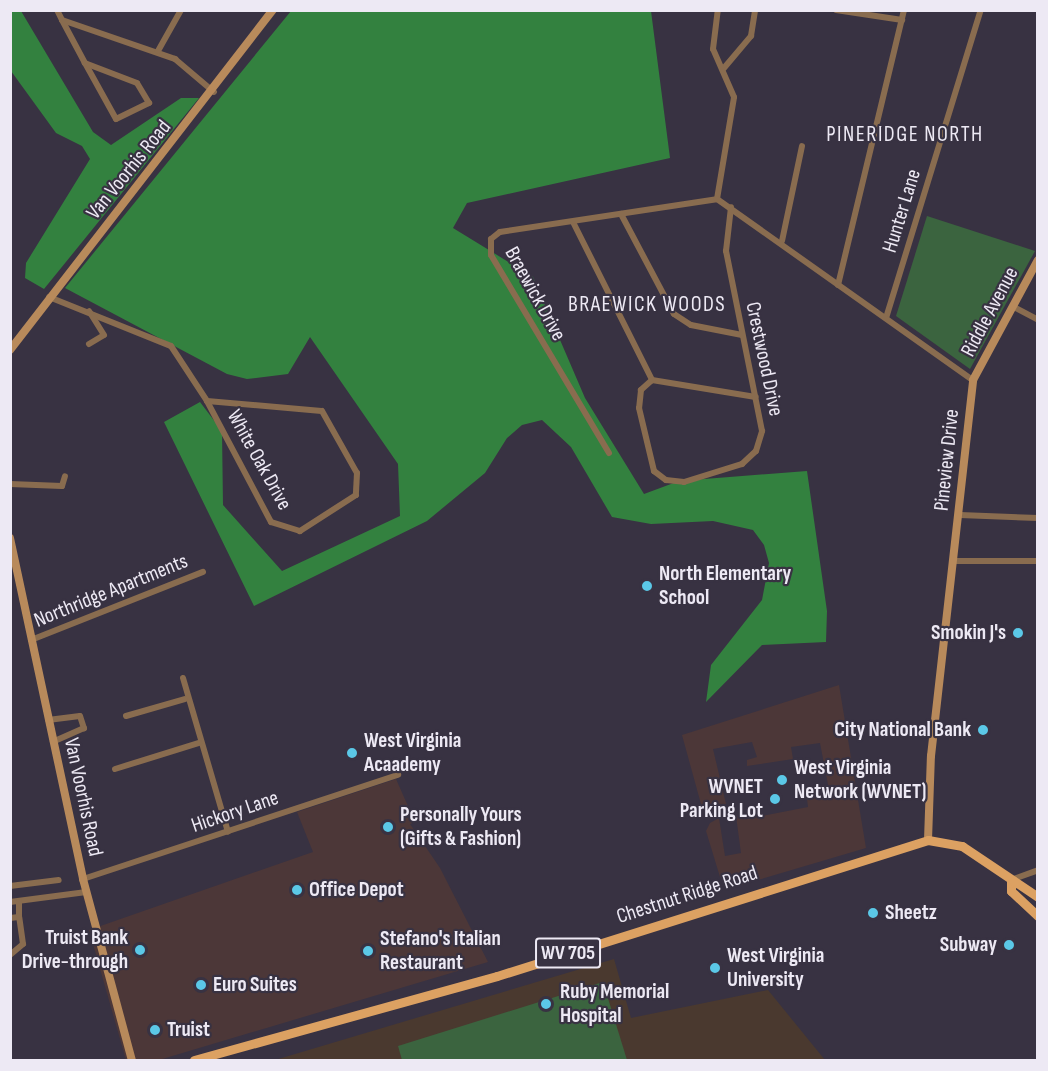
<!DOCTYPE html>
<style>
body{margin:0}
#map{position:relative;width:1048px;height:1071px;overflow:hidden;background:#383242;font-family:"Sofia Sans Condensed",sans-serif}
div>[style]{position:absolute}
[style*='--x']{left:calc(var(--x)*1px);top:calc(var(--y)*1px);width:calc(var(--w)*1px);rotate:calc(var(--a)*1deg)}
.commercial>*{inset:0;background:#4c3738}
.medical>*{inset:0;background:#4a392f}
.green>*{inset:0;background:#3b643f}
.forest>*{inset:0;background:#33813f}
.street>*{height:6px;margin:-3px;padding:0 3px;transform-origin:3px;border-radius:3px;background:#896c4f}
.secondary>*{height:8px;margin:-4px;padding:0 4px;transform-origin:4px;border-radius:4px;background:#b88a5b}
.primary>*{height:9px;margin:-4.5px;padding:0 4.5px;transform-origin:4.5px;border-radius:4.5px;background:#dca162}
.dots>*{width:16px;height:16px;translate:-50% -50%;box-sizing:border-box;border:3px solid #383242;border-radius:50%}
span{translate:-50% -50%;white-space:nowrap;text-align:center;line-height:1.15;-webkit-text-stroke:4.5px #383242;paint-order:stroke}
.shield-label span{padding:2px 4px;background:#383242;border:2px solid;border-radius:4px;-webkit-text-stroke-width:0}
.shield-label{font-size:20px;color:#ede9f4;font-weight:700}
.street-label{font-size:21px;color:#ede9f4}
.poi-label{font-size:21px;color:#ede9f4;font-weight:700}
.left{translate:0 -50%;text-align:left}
.right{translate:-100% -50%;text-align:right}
.neighbourhood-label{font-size:22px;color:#ede9f4;letter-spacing:1.5px}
.frame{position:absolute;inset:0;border:12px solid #ede9f4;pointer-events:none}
</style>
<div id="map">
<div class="commercial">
<i style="clip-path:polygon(839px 685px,866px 848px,731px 888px,720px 877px,706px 831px,710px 823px,719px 818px,725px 856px,741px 853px,736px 816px,745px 814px,746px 819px,808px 807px,807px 799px,830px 795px,820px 743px,791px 747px,793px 759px,747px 766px,747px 760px,757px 757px,752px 742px,713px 749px,726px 804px,704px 815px,682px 735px)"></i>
<i style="clip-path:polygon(396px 779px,415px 822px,410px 824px,440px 868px,488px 962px,159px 1060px,126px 1060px,89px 930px,313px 852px,297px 812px)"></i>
</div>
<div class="medical">
<i style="clip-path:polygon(614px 959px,631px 1018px,768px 990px,825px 1060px,275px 1060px)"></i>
</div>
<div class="green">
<i style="clip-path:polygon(927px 216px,1035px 251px,970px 369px,896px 316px)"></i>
<i style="clip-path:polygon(603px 982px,627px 1060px,402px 1060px,398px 1046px)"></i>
</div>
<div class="forest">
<i style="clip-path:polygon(10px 11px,21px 11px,93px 132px,111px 145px,181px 98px,199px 98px,44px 289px,25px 278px,26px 263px,90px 159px,82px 146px,56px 133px,11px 71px)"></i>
<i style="clip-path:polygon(291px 11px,651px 11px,670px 158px,467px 203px,453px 228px,533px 277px,585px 398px,644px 494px,679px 481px,807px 471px,827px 611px,826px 642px,762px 645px,706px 702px,711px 665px,762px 600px,769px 563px,764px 545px,753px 530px,713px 521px,651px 524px,612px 517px,571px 447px,542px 420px,522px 425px,507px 438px,485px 473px,427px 521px,254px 606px,164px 422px,200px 402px,222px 431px,223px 505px,282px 571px,400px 516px,398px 464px,310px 337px,288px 374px,247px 379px,227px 374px,65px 288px)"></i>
</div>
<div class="street">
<i style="--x:57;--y:10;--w:11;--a:63"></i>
<i style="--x:62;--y:20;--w:120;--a:19"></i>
<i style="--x:175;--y:59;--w:51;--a:40.2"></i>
<i style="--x:836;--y:10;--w:67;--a:8.6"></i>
<i style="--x:62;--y:20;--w:49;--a:61.9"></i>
<i style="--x:85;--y:63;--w:64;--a:61"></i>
<i style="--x:116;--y:119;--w:37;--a:-26"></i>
<i style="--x:149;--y:103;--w:23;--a:-121"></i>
<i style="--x:137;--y:83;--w:56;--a:-159"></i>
<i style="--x:158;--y:51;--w:47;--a:-60.7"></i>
<i style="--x:724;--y:68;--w:42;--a:-49.8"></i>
<i style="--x:751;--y:36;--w:26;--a:-81"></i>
<i style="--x:717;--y:199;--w:103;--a:-80.5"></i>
<i style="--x:734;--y:97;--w:52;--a:-113.6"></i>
<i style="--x:713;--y:49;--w:39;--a:-83"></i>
<i style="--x:621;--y:214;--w:113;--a:62.1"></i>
<i style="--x:674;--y:314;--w:20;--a:33"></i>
<i style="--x:691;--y:325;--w:52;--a:11.1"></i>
<i style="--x:573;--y:222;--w:177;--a:63.4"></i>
<i style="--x:652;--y:380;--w:105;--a:9.3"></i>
<i style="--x:782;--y:241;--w:97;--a:-78.1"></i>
<i style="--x:838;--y:285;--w:283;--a:-76.5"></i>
<i style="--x:49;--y:297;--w:131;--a:21.9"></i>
<i style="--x:171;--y:346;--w:66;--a:56.8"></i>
<i style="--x:1014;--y:307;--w:27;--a:28"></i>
<i style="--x:886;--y:318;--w:322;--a:-72.9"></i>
<i style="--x:89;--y:344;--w:17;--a:-31"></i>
<i style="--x:104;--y:335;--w:28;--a:-122"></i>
<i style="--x:652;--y:380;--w:15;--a:138"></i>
<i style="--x:641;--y:390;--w:18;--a:96"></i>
<i style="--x:639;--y:408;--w:65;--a:76.6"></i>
<i style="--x:654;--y:471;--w:15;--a:37"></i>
<i style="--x:666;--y:480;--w:18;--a:6"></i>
<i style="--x:684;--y:482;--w:61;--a:-17.2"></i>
<i style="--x:742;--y:464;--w:19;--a:-43"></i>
<i style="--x:756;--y:451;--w:21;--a:-73"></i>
<i style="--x:762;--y:431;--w:184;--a:-101.3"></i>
<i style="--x:726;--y:251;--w:44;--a:-83.5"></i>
<i style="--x:207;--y:401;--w:115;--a:5"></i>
<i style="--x:322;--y:411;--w:71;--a:60.6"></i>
<i style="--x:357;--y:473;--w:22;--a:93"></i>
<i style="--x:356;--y:495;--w:67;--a:147.3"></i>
<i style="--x:300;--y:531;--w:30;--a:-163"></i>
<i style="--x:271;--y:522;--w:137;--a:-117.9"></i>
<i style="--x:609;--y:453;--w:230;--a:-120.8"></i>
<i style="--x:491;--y:255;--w:16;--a:-90"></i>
<i style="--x:491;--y:239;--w:11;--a:-38"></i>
<i style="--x:500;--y:232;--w:219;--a:-8.6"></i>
<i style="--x:717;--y:199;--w:314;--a:35.3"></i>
<i style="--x:10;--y:484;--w:52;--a:2.2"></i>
<i style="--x:62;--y:486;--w:10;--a:-73"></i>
<i style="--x:960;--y:515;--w:78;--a:2.2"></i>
<i style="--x:953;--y:561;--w:85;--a:0"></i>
<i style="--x:31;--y:640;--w:185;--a:-21.6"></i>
<i style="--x:183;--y:678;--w:160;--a:73.7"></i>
<i style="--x:126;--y:716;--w:61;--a:-16.1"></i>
<i style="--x:48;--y:720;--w:32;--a:-7"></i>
<i style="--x:80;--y:716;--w:13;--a:72"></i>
<i style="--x:84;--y:728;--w:34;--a:156"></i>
<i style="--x:115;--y:769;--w:88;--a:-17.2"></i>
<i style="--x:83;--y:879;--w:332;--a:-18.3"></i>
<i style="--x:1011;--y:880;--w:29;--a:-20"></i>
<i style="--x:10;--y:886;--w:49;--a:-7"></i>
<i style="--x:10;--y:902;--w:77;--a:-7.5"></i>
<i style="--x:10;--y:918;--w:9;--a:-6"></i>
<i style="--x:19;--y:917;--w:16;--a:-90"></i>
<i style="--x:10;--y:955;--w:17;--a:-40"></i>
<i style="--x:23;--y:944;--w:27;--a:-98"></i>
</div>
<div class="secondary">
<i style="--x:10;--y:350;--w:430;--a:-52.3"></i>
<i style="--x:10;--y:538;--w:349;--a:77.9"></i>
<i style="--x:83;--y:879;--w:188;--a:74.9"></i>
<i style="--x:928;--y:840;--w:84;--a:-88"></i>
<i style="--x:931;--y:756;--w:378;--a:-83.6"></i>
<i style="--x:973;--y:380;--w:136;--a:-61.6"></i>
</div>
<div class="primary">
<i style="--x:1011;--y:880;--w:11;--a:90"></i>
<i style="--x:1011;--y:891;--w:37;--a:43"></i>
<i style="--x:194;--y:1060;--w:314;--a:-15.5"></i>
<i style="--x:497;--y:976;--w:452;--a:-17.5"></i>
<i style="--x:928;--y:840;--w:35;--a:10"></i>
<i style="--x:962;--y:846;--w:92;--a:33.9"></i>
</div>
<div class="dots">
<i style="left:647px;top:586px;background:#5bc8e7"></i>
<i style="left:1018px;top:633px;background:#5bc8e7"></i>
<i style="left:983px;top:730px;background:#5bc8e7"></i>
<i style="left:352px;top:753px;background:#5bc8e7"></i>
<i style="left:782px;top:780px;background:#5bc8e7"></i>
<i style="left:775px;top:799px;background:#5bc8e7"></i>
<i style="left:388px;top:827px;background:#5bc8e7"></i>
<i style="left:297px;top:890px;background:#5bc8e7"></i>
<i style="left:873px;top:913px;background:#5bc8e7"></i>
<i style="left:1009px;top:945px;background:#5bc8e7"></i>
<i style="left:140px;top:950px;background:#5bc8e7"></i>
<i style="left:368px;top:951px;background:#5bc8e7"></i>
<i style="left:715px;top:968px;background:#5bc8e7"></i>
<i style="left:201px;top:985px;background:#5bc8e7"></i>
<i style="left:546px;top:1004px;background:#5bc8e7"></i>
<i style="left:155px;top:1030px;background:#5bc8e7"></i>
</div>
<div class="shield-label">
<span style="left:568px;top:953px">WV 705</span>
</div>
<div class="street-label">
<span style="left:129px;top:170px;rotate:-51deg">Van Voorhis Road</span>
<span style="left:902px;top:211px;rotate:-73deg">Hunter Lane</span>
<span style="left:535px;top:294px;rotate:61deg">Braewick Drive</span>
<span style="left:990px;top:312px;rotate:-62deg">Riddle Avenue</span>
<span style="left:764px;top:359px;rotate:78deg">Crestwood Drive</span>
<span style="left:259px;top:460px;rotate:61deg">White Oak Drive</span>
<span style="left:947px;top:460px;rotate:-84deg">Pineview Drive</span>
<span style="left:111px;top:591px;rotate:-22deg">Northridge Apartments</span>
<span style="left:83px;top:797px;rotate:78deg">Van Voorhis Road</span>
<span style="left:235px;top:812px;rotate:-19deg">Hickory Lane</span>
<span style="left:687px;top:895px;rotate:-18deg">Chestnut Ridge Road</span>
</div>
<div class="poi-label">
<span class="left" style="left:659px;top:586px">North Elementary<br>School</span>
<span class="right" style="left:1006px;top:633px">Smokin J's</span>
<span class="right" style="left:971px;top:730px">City National Bank</span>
<span class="left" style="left:364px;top:753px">West Virginia<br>Acaademy</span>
<span class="left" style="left:794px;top:780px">West Virginia<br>Network (WVNET)</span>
<span class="right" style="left:763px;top:799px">WVNET<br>Parking Lot</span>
<span class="left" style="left:400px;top:827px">Personally Yours<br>(Gifts &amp; Fashion)</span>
<span class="left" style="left:309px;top:890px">Office Depot</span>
<span class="left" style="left:885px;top:913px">Sheetz</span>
<span class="right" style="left:128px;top:950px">Truist Bank<br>Drive-through</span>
<span class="left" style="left:380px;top:951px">Stefano's Italian<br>Restaurant</span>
<span class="right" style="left:997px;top:945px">Subway</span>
<span class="left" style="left:727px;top:968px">West Virginia<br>University</span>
<span class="left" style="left:213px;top:985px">Euro Suites</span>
<span class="left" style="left:560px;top:1004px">Ruby Memorial<br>Hospital</span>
<span class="left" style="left:167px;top:1030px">Truist</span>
</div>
<div class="neighbourhood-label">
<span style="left:905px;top:135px">PINERIDGE NORTH</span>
<span style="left:647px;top:305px">BRAEWICK WOODS</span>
</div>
<div class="frame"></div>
</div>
